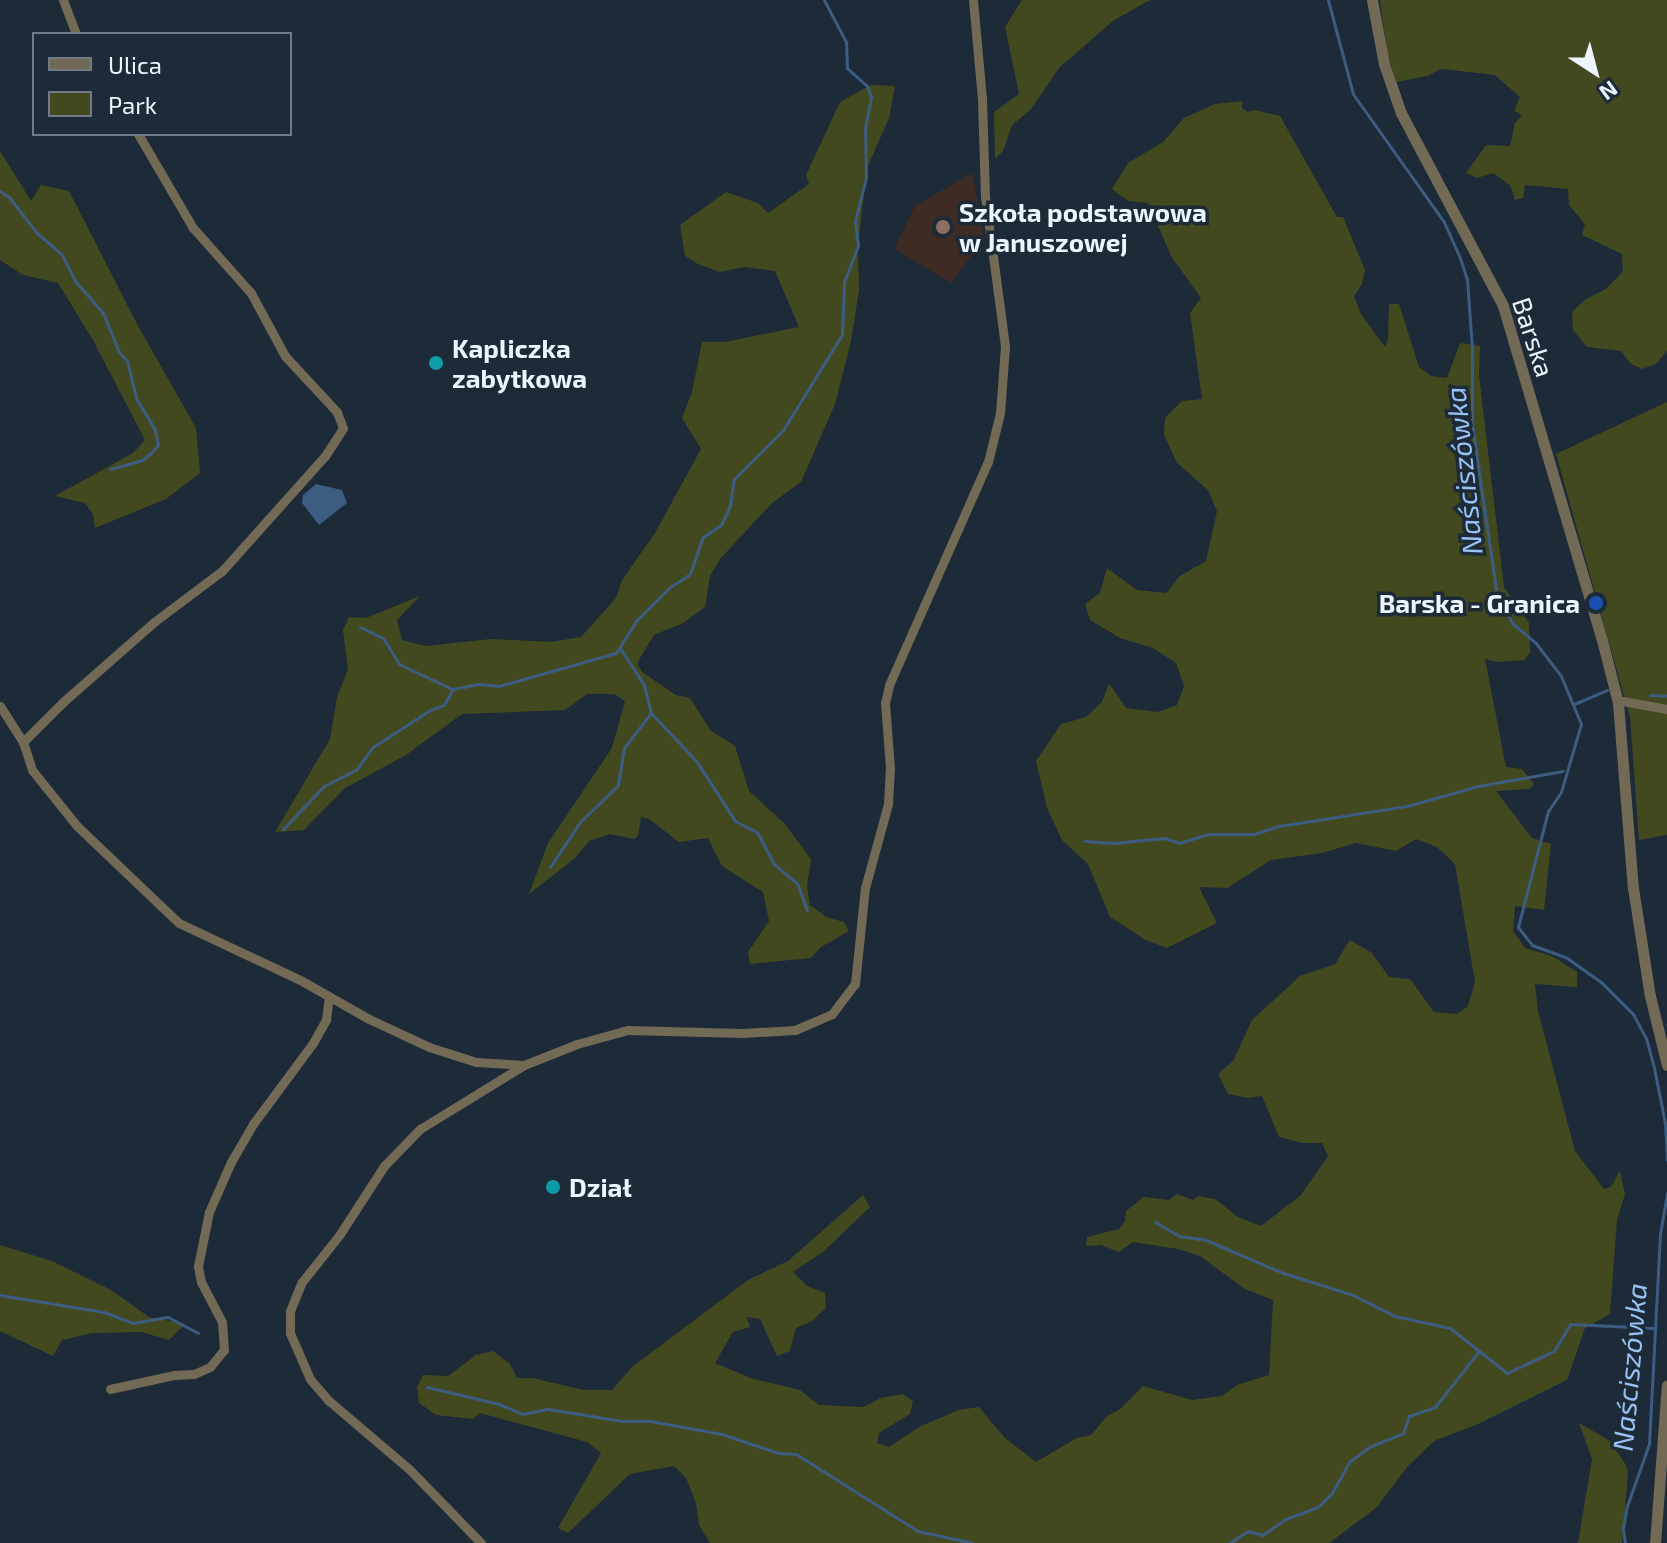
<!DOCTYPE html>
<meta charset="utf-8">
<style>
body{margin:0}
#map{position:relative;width:1667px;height:1543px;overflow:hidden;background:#1d2a37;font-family:"Exo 2",sans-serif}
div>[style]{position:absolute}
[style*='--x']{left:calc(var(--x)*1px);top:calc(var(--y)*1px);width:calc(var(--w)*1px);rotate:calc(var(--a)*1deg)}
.education>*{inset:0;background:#3d2b24}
.green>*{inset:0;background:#43491f}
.water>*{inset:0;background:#3c5c82}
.stream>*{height:3px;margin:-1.5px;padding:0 1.5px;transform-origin:1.5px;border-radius:1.5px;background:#3c5c82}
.minor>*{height:9px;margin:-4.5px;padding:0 4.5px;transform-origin:4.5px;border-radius:4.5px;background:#726a55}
.tertiary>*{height:11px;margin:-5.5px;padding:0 5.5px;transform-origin:5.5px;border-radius:5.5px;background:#726a55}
.dots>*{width:22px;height:22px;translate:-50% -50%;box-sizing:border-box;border:4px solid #1d2a37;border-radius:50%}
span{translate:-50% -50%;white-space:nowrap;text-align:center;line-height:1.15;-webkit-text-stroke:7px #1d2a37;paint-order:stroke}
.poi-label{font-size:26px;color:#edf5fe;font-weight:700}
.left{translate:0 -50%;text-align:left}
.right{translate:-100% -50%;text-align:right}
.street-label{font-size:26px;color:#edf5fe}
.water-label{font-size:28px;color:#98c2f3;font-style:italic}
.legend{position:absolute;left:32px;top:32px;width:260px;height:104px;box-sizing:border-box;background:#1d2a37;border:2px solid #707b87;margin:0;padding:10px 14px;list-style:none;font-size:24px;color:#edf5fe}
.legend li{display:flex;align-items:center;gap:16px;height:40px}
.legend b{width:40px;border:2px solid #707b87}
.north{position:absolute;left:1555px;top:32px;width:80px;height:80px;-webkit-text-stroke:6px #1d2a37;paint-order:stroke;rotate:144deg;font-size:22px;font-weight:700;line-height:32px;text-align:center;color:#edf5fe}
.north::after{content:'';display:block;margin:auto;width:28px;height:36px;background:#edf5fe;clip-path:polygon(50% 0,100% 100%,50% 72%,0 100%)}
</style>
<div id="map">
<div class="education">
<i style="clip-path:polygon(972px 173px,984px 239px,951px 283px,894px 249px,915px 206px)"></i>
</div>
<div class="green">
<i style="clip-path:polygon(1022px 0,1150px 0,1113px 21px,1060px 67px,1031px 109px,1012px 125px,1003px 151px,995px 159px,994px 112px,1019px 94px,1005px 27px)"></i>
<i style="clip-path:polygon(1380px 0,1667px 0,1667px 351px,1656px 364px,1642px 369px,1631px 364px,1621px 351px,1587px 347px,1573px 330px,1572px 312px,1586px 299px,1606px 289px,1623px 271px,1622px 254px,1582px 235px,1585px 224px,1569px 205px,1568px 189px,1525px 185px,1523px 198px,1515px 200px,1510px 185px,1493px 173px,1477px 178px,1466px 173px,1486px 145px,1510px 146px,1515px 123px,1522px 115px,1514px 111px,1520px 97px,1495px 75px,1451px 70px,1440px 69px,1428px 76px,1396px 82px,1387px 52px)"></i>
<i style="clip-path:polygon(871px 85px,895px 86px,889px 118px,867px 168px,858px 245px,859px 290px,851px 341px,835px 404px,801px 482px,772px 503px,720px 559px,710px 576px,705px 607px,683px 623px,654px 635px,637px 663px,642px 672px,676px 695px,690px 698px,711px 731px,735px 746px,749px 791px,784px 823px,811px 859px,807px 886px,810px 905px,826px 917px,844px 922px,849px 931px,821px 947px,811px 958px,750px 964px,748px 952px,769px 921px,763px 892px,722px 866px,708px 838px,679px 842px,649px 819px,641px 817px,638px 836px,634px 839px,610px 834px,589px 841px,574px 859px,529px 894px,548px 843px,612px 748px,625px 701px,614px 694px,587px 694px,565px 710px,462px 714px,406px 755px,345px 788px,304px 830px,275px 832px,330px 739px,337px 697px,348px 670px,343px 630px,349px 617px,366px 618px,420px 596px,397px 620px,402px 640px,426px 646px,491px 639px,551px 642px,581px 637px,616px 598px,622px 580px,655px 533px,701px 449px,682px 418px,692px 392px,702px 342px,725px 342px,799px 327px,775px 271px,744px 267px,720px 272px,698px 264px,685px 256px,680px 225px,726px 192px,758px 203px,768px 213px,809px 184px,806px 175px,840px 102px)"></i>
<i style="clip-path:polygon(1242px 101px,1242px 108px,1248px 112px,1254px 110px,1280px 116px,1337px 217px,1343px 217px,1365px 270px,1362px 284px,1354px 296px,1361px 314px,1385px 347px,1388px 339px,1389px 304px,1399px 304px,1419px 367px,1431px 376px,1447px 378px,1460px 343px,1480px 346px,1479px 375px,1504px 587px,1529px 623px,1530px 652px,1525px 660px,1497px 662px,1485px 659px,1506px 767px,1522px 769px,1534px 784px,1530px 789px,1496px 791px,1532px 838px,1551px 844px,1544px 910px,1515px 906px,1513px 931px,1525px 948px,1552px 956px,1577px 972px,1577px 987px,1535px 984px,1538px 1011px,1575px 1151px,1604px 1189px,1611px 1187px,1620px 1171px,1625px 1194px,1617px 1220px,1610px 1314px,1585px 1328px,1567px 1380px,1478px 1424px,1434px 1441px,1408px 1466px,1376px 1508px,1329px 1543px,710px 1543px,699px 1525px,696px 1503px,686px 1478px,674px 1466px,630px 1474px,568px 1533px,558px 1528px,601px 1453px,587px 1442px,480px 1413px,473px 1419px,436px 1415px,419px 1403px,417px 1387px,423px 1375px,448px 1376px,476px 1355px,493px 1351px,510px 1364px,517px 1378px,533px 1378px,583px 1390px,612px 1390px,632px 1367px,748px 1280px,788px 1261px,863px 1195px,870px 1207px,823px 1252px,793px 1272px,807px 1286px,825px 1293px,826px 1308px,812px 1321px,796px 1328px,790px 1351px,777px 1356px,760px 1319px,747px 1317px,750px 1327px,733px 1332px,715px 1363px,753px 1379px,800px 1390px,819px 1405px,863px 1407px,881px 1398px,903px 1394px,913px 1401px,910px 1414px,879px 1433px,877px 1443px,889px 1447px,921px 1426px,959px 1410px,979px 1407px,1005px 1438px,1036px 1462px,1077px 1438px,1091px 1435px,1107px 1416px,1119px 1410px,1143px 1386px,1192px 1400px,1222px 1396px,1237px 1385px,1269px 1375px,1273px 1300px,1245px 1289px,1200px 1256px,1178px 1249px,1133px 1242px,1119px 1252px,1101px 1245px,1086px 1246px,1087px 1237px,1119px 1229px,1125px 1221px,1126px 1211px,1144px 1197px,1169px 1200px,1177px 1194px,1193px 1200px,1198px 1196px,1215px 1199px,1238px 1217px,1261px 1226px,1301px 1195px,1328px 1156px,1322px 1143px,1302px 1143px,1279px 1137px,1262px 1096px,1248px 1098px,1228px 1094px,1218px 1074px,1233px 1061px,1252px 1020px,1300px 976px,1335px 964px,1350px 940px,1372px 953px,1389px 977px,1410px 979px,1434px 1012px,1457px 1014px,1468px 1006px,1475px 982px,1455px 864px,1437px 847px,1416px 839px,1396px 851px,1356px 843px,1322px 853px,1271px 860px,1227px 888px,1199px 887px,1217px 923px,1167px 948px,1146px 940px,1110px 917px,1088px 864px,1062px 840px,1047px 808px,1036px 761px,1061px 724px,1086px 717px,1102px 702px,1109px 683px,1126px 708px,1158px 712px,1177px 705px,1184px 686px,1176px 663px,1153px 648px,1120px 638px,1090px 620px,1085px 604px,1100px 593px,1107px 568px,1137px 590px,1166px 593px,1180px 576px,1206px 561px,1217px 511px,1208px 490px,1177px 463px,1164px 435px,1165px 418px,1182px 401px,1202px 399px,1190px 313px,1201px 298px,1171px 256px,1148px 203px,1128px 201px,1112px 189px,1128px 163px,1163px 142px,1184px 118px,1215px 104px)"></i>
<i style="clip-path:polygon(0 151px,31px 201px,41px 185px,69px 191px,137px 324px,196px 428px,200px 473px,166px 499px,95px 528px,93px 514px,85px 503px,55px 496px,133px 453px,145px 440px,93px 340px,58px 283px,23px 275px,0 260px)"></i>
<i style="clip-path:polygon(1667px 402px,1667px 835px,1639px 840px,1630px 717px,1556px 454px)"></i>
<i style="clip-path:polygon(0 1245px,52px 1261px,111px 1290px,149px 1317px,185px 1324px,169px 1340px,141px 1332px,92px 1333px,62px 1340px,53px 1356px,0 1331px)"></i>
<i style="clip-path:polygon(1579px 1423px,1610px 1441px,1626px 1465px,1628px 1474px,1622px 1543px,1578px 1543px,1592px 1459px)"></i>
</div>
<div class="water">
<i style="clip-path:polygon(316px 484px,342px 490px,347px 503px,319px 525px,302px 503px,303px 495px)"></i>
</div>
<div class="stream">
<i style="--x:1328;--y:0;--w:97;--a:75.1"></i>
<i style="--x:1353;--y:94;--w:157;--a:54.6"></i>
<i style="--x:1444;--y:222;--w:39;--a:66"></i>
<i style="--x:1460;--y:258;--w:22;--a:72"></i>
<i style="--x:1467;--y:279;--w:70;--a:85.9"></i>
<i style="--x:1472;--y:349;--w:76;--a:90"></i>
<i style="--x:1472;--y:425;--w:167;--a:81.7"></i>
<i style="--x:1496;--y:590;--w:37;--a:64"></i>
<i style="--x:1512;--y:623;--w:30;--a:40"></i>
<i style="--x:1535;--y:642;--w:43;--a:52.6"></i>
<i style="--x:1561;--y:676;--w:52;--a:67.4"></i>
<i style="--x:1581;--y:724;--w:71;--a:106.4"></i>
<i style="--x:1561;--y:792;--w:23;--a:124"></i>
<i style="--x:1548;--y:811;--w:120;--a:104.5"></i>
<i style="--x:1518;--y:927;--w:23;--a:52"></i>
<i style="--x:1532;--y:945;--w:37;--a:20"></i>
<i style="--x:1567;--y:958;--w:42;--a:35.2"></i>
<i style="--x:1601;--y:982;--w:45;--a:45"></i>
<i style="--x:1633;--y:1014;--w:27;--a:62"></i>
<i style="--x:1646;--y:1038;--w:31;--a:75"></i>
<i style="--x:1654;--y:1068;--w:56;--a:78.7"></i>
<i style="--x:1665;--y:1123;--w:37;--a:87"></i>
<i style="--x:0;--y:191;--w:11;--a:34"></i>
<i style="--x:9;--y:197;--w:46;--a:52.1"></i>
<i style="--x:37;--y:233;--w:33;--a:41"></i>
<i style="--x:62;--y:255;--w:29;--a:63"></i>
<i style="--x:75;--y:281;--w:43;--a:48.8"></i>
<i style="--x:103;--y:313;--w:42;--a:67.7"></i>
<i style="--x:119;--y:352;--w:12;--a:48"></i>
<i style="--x:127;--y:361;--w:38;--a:76"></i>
<i style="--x:136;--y:398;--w:37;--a:59"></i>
<i style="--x:155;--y:430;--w:15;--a:79"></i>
<i style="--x:158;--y:445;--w:11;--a:131"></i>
<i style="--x:151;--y:453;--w:11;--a:142"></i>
<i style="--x:142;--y:460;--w:33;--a:164"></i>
<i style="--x:360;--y:627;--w:25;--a:26"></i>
<i style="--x:383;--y:638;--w:31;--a:58"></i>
<i style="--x:399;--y:664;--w:59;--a:25.3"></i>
<i style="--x:620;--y:648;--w:44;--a:57"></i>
<i style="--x:644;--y:685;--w:29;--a:76"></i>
<i style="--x:651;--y:713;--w:67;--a:46.8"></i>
<i style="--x:697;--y:762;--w:70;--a:57.2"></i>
<i style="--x:735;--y:821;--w:25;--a:27"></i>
<i style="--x:757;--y:832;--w:36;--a:62"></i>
<i style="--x:774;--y:864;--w:30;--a:40"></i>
<i style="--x:797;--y:883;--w:29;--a:70"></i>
<i style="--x:1650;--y:695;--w:17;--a:3"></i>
<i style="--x:1574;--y:704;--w:36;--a:-23"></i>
<i style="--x:283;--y:829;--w:59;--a:-46.4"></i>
<i style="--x:324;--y:786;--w:36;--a:-27"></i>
<i style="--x:356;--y:770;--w:29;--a:-54"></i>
<i style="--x:373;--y:747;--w:68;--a:-33"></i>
<i style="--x:430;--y:710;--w:15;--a:-20"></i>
<i style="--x:444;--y:705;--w:18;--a:-61"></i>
<i style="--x:453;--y:689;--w:26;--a:-11"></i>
<i style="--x:479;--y:684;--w:20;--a:6"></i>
<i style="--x:499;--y:686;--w:122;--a:-15.8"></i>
<i style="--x:616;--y:653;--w:38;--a:-58"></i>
<i style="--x:636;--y:621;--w:48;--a:-45"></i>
<i style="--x:670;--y:587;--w:24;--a:-33"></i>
<i style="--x:690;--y:574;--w:39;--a:-71"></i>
<i style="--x:703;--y:537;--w:22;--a:-34"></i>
<i style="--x:721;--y:525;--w:21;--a:-65"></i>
<i style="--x:730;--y:506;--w:27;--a:-82"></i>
<i style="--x:734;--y:479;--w:69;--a:-45"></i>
<i style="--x:783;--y:430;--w:112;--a:-58.2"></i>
<i style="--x:842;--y:335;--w:53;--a:-87.8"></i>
<i style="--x:844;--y:282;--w:40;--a:-69"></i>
<i style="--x:858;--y:245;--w:24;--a:-97"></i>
<i style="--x:855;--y:221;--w:44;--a:-75.7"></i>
<i style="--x:866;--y:178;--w:50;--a:-91.1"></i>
<i style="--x:865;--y:128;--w:32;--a:-79"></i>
<i style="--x:871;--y:97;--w:12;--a:-110"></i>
<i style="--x:867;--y:86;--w:27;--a:-138"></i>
<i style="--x:847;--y:68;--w:26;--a:-92"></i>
<i style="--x:846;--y:42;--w:47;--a:-117.6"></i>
<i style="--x:1085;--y:841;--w:29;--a:4"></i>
<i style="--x:1114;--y:843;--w:50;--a:-5.7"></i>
<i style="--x:1164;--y:838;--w:16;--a:18"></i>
<i style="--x:1179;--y:843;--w:31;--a:-17"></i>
<i style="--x:1209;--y:834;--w:45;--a:0"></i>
<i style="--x:1254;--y:834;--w:26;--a:-18"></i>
<i style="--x:1279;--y:826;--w:130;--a:-8.9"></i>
<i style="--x:1407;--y:806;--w:74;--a:-15.7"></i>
<i style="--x:1478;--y:786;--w:86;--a:-10"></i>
<i style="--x:550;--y:867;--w:54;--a:-56.3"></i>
<i style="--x:580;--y:822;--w:53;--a:-44.2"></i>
<i style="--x:618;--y:785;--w:37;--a:-81"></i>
<i style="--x:624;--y:748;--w:43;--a:-52.6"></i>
<i style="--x:1155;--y:1222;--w:28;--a:30"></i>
<i style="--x:1179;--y:1236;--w:27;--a:8"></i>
<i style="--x:1206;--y:1240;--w:84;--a:23.2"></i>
<i style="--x:1283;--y:1273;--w:73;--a:17.4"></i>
<i style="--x:1353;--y:1295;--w:47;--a:26.6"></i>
<i style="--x:1395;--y:1316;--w:56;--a:12.3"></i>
<i style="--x:1450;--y:1328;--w:73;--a:38.3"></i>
<i style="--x:1507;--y:1373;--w:52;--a:-25.1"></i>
<i style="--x:1554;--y:1351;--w:31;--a:-59"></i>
<i style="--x:1570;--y:1324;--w:84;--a:2.7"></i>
<i style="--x:0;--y:1295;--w:105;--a:9.3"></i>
<i style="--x:104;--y:1312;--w:31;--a:21"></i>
<i style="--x:133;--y:1323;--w:36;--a:-10"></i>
<i style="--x:168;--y:1317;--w:34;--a:28"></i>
<i style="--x:427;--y:1387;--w:74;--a:13.3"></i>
<i style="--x:499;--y:1404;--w:25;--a:23"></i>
<i style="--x:522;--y:1414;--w:26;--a:-11"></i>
<i style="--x:548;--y:1409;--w:75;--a:9.2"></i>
<i style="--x:622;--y:1421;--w:28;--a:0"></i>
<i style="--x:650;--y:1421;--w:73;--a:10.2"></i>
<i style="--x:722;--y:1434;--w:59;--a:18.7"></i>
<i style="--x:778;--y:1453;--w:18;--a:3"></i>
<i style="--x:796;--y:1454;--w:144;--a:32.3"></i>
<i style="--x:918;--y:1531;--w:56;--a:12.3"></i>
<i style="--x:1229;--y:1543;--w:22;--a:-32"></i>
<i style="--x:1248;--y:1531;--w:15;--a:16"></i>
<i style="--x:1262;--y:1535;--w:29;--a:-34"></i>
<i style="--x:1286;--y:1519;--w:34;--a:-21"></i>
<i style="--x:1318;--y:1507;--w:20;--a:-45"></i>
<i style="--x:1332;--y:1493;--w:35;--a:-61"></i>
<i style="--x:1349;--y:1462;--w:25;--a:-37"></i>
<i style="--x:1369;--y:1447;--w:37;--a:-22"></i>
<i style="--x:1403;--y:1433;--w:18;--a:-71"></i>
<i style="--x:1409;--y:1416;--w:28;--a:-19"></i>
<i style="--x:1435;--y:1407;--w:70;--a:-52"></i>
<i style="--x:1625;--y:1543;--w:15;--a:-98"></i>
<i style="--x:1623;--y:1528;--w:22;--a:-80"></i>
<i style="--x:1627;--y:1506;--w:66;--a:-70.5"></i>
<i style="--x:1649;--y:1444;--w:210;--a:-87"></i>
<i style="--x:1660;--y:1234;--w:42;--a:-80.3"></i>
</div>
<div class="minor">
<i style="--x:63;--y:0;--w:36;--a:69"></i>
<i style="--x:1617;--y:700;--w:51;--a:10.2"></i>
<i style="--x:0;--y:706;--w:43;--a:57.4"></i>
<i style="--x:23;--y:742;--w:29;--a:72"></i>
<i style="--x:32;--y:770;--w:72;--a:51.2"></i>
<i style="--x:77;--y:826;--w:141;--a:43.6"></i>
<i style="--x:179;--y:923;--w:136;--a:25.2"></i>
<i style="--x:302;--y:981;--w:77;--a:29.6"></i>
<i style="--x:369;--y:1019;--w:66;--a:25"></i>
<i style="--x:429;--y:1047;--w:49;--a:17.7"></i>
<i style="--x:476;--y:1062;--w:48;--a:3.6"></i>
<i style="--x:23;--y:742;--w:57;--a:-45"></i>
<i style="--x:63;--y:702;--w:121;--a:-41.3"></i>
<i style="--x:154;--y:622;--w:85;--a:-36.9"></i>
<i style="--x:222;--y:571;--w:154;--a:-48.2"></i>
<i style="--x:325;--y:456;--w:33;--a:-57"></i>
<i style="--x:343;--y:428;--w:17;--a:-111"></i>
<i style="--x:337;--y:412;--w:76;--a:-132.9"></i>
<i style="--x:285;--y:356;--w:72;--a:-118.4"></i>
<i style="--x:251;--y:293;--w:87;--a:-131.7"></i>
<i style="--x:193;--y:228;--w:109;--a:-120.3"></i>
<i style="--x:110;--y:1389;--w:66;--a:-12.3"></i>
<i style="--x:174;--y:1375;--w:20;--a:-3"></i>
<i style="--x:194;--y:1374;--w:17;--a:-24"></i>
<i style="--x:210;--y:1367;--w:22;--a:-51"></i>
<i style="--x:224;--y:1350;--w:28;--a:-94"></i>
<i style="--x:222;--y:1322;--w:45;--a:-117.7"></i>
<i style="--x:201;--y:1282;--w:16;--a:-101"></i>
<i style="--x:198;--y:1266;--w:55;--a:-78.5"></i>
<i style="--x:209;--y:1212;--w:55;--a:-66.3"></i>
<i style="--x:231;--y:1162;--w:44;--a:-59.9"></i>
<i style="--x:253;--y:1124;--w:101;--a:-53.5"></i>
<i style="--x:313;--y:1043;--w:26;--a:-61"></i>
<i style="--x:326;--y:1020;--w:24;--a:-83"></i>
<i style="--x:481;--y:1543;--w:103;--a:-134.2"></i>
<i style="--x:409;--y:1469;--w:105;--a:-139.6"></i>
<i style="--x:329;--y:1401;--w:29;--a:-131"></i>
<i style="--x:310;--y:1379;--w:50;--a:-113.5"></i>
<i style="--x:290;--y:1333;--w:22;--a:-90"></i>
<i style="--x:290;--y:1311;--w:31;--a:-68"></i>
<i style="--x:302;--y:1282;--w:61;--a:-51.6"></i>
<i style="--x:340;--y:1234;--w:81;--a:-57.1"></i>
<i style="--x:384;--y:1166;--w:52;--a:-45.8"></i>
<i style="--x:420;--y:1129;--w:122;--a:-31.6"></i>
<i style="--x:524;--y:1065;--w:57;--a:-21.6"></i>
<i style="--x:577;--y:1044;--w:53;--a:-15.4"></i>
<i style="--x:628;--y:1030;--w:114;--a:1.5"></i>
<i style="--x:742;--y:1033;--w:53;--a:-3.2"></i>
<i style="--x:795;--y:1030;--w:40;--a:-23.4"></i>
<i style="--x:832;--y:1014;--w:38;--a:-53"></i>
<i style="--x:855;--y:984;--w:97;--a:-84.1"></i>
<i style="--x:865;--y:888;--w:87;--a:-74.7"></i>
<i style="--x:888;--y:804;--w:36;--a:-87"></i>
<i style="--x:890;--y:768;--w:65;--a:-94.4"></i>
<i style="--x:885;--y:703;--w:18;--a:-77"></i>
<i style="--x:889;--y:685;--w:244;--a:-66.1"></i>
<i style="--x:988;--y:462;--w:50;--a:-76.2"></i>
<i style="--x:1000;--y:413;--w:67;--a:-85.7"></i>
<i style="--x:1005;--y:346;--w:151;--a:-97.6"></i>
<i style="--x:985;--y:196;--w:97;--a:-91.8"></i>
<i style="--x:982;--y:99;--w:99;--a:-95.2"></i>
</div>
<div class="tertiary">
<i style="--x:1372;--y:0;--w:65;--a:79.4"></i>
<i style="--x:1384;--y:64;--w:52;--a:70.9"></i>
<i style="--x:1401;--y:113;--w:218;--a:62.1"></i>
<i style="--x:1503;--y:306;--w:348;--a:73.5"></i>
<i style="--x:1602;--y:640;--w:65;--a:75.7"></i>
<i style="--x:1618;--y:703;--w:186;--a:85.4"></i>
<i style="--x:1633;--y:888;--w:109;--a:81.1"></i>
<i style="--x:1650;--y:996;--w:71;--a:76.2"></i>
<i style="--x:1655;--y:1543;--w:158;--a:-85.7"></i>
</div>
<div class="dots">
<i style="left:943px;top:227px;background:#8d6e63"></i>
<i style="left:436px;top:363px;background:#0f9aa8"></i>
<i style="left:1596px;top:603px;background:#1a4fb4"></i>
<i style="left:553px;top:1187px;background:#0f9aa8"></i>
</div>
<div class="poi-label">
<span class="left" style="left:959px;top:227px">Szkoła podstawowa<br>w Januszowej</span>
<span class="left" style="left:452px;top:363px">Kapliczka<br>zabytkowa</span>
<span class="right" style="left:1580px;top:603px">Barska - Granica</span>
<span class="left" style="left:569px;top:1187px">Dział</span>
</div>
<div class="street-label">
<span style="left:1534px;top:337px;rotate:72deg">Barska</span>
</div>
<div class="water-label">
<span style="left:1463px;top:471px;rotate:-96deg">Naściszówka</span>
<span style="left:1629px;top:1367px;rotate:-85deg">Naściszówka</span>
</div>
<ul class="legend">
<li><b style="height:10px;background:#726a55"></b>Ulica</li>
<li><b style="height:22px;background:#43491f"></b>Park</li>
</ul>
<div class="north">N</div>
</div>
